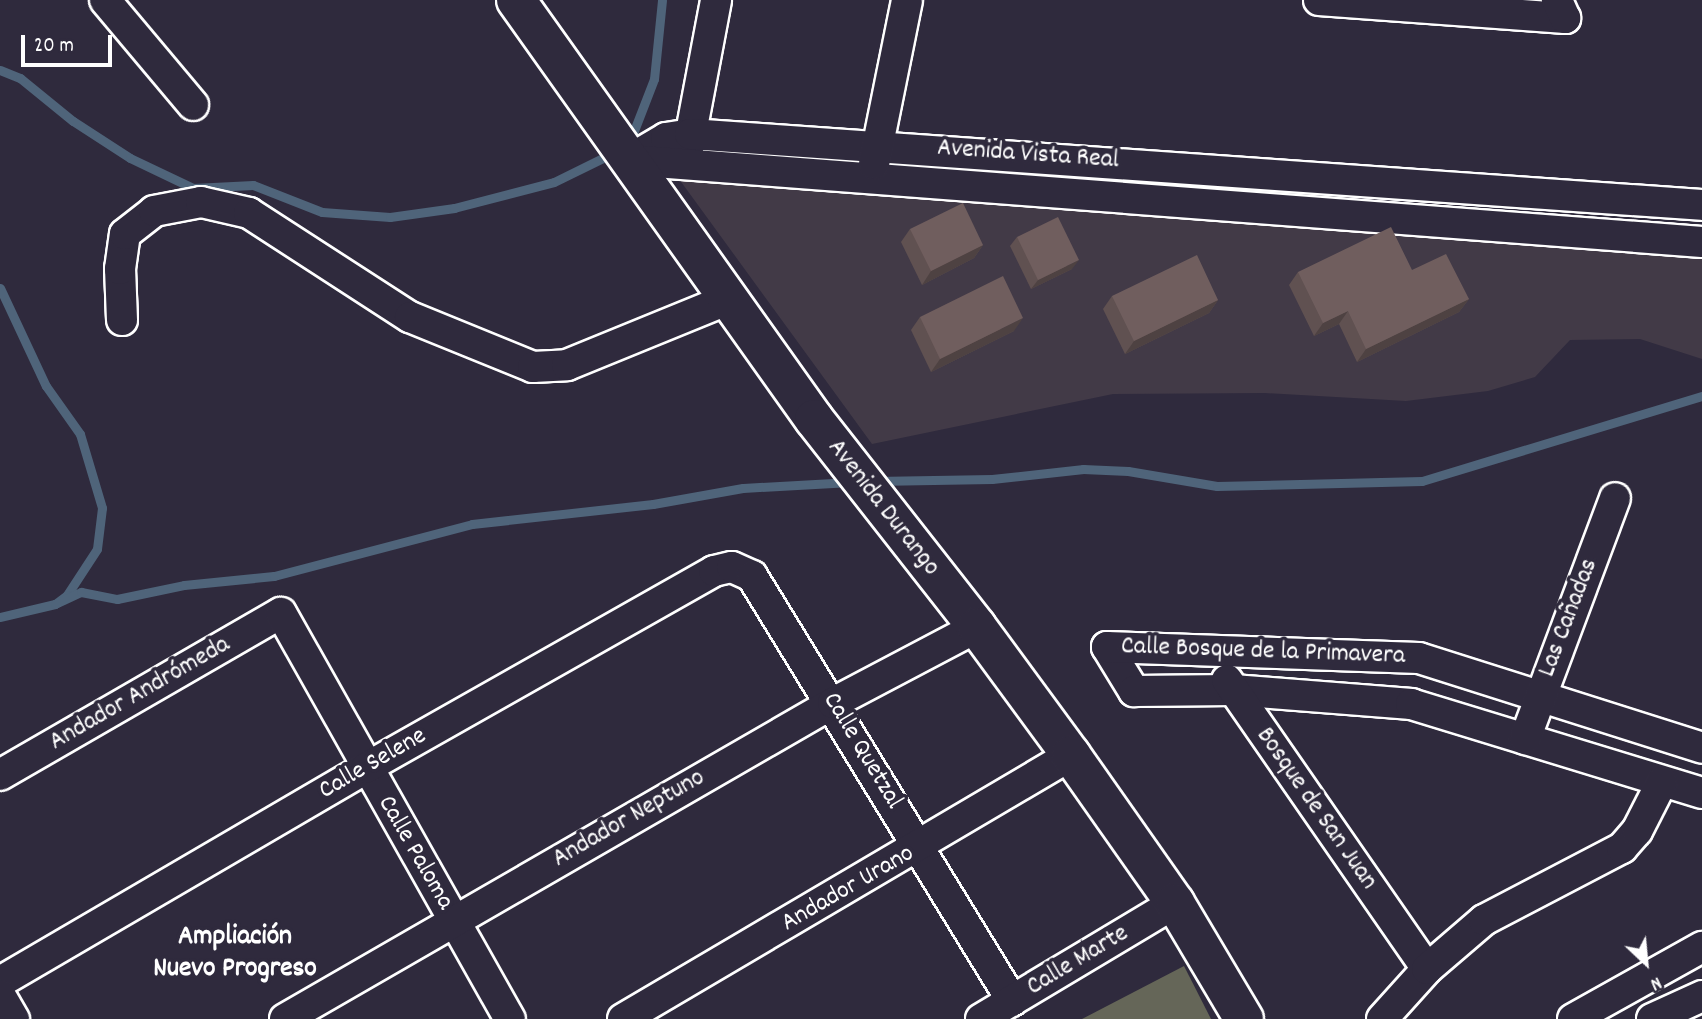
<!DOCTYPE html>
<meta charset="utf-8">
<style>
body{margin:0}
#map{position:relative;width:1702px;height:1019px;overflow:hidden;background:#2f2a3d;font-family:Dekko,sans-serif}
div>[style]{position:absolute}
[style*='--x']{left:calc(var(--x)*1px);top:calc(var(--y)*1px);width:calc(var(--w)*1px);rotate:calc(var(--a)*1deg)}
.built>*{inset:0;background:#423a47}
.green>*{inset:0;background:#656658}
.stream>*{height:9px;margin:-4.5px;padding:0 4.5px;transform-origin:4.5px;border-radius:4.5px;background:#4f647a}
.roads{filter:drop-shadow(2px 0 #fff) drop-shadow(-2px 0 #fff) drop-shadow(0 2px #fff) drop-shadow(0 -2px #fff)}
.minor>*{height:30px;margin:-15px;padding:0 15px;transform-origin:15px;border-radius:15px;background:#2f2a3d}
.tertiary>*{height:38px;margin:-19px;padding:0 19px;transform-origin:19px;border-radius:19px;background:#2f2a3d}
.wall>*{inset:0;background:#605151}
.shaded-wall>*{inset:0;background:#4e4242}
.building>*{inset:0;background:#705e5e}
span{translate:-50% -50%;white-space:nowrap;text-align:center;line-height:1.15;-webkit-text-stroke:7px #2f2a3d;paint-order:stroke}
.street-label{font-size:26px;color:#fff}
.neighbourhood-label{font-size:28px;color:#fff;font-weight:700}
.north{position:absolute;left:1611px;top:928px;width:70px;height:70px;-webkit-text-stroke:5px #2f2a3d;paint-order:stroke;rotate:154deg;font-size:19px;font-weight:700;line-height:28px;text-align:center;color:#fff}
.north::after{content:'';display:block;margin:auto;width:24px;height:32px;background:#fff;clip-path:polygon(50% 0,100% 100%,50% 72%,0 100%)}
.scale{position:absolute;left:21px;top:35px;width:91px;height:32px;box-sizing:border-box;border:4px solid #fff;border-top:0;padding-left:9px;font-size:21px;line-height:24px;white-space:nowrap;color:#fff;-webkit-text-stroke:5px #2f2a3d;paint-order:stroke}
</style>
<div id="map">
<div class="built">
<i style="clip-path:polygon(679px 179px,1702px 257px,1702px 359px,1640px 339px,1570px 340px,1535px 377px,1488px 391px,1406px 401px,1265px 393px,1113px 394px,872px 444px)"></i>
</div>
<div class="green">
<i style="clip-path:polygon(1184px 966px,1211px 1019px,1082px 1019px)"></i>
</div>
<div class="stream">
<i style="--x:0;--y:70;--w:22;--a:22"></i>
<i style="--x:20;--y:78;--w:68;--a:39.1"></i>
<i style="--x:73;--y:121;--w:68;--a:33"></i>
<i style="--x:130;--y:158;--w:70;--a:25.5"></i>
<i style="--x:193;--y:188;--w:60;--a:-2.9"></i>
<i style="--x:253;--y:185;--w:74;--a:21.4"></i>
<i style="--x:322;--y:212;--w:68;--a:4.2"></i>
<i style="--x:390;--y:217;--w:65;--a:-8"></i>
<i style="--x:454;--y:208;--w:103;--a:-14.6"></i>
<i style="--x:554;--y:182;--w:66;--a:-26.2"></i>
<i style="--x:630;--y:141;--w:66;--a:-68.8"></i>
<i style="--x:654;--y:79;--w:79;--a:-84.2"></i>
<i style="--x:0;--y:288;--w:108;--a:64.9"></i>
<i style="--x:46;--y:386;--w:59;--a:54.7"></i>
<i style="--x:80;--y:434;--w:77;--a:73.4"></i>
<i style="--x:102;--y:508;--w:41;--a:97"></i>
<i style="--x:97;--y:549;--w:55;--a:123.1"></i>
<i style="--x:67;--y:595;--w:15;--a:143"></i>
<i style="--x:55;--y:604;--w:57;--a:166.7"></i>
<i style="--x:875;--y:481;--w:117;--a:-1"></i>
<i style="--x:992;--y:479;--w:92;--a:-6.3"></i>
<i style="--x:1083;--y:469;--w:45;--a:2.5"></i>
<i style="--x:1128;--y:471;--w:90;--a:9.6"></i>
<i style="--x:1217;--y:486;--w:205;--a:-1.4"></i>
<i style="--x:1422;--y:481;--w:293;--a:-16.9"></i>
<i style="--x:55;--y:604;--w:29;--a:-25"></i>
<i style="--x:81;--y:592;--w:37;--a:11"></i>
<i style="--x:117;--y:599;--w:68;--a:-11.8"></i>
<i style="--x:184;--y:585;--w:90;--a:-5.7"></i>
<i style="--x:274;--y:576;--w:205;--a:-14.7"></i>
<i style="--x:472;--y:524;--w:182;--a:-6.3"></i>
<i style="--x:653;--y:504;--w:91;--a:-10.1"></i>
<i style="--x:743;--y:488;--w:108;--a:-3.2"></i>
</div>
<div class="roads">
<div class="minor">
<i style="--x:105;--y:0;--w:137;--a:50"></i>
<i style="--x:1319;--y:0;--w:247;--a:4.2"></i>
<i style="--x:1565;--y:18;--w:20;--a:-114"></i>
<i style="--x:687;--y:154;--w:157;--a:-79.3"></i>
<i style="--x:629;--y:160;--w:43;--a:-30.7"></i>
<i style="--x:666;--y:138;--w:24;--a:-9"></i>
<i style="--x:690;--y:134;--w:1014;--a:4.01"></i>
<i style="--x:629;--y:160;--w:1076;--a:4.37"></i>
<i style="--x:874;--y:164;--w:167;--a:-78.6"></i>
<i style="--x:122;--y:320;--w:51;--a:-92.2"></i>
<i style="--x:120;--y:269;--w:35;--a:-82"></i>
<i style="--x:125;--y:234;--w:37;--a:-38"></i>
<i style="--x:154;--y:211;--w:48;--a:-10.8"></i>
<i style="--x:201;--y:202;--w:49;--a:12.9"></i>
<i style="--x:249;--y:213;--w:192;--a:32.9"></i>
<i style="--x:410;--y:317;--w:133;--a:22.1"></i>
<i style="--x:533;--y:367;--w:34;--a:-3"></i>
<i style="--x:567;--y:365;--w:172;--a:-22.2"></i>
<i style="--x:1107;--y:647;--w:52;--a:58.5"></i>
<i style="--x:1134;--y:691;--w:99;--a:-0.6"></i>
<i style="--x:1233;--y:690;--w:179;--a:4.5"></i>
<i style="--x:1411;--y:704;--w:304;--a:17"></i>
<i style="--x:1107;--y:647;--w:312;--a:2"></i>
<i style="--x:1419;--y:658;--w:297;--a:17.6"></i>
<i style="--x:1227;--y:680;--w:351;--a:55.3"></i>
<i style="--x:1525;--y:739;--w:257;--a:-69.5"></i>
<i style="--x:0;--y:775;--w:324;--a:-30"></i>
<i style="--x:281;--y:613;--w:466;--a:60.6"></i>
<i style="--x:0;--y:982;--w:424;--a:-30.3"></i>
<i style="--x:366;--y:768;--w:400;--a:-29.5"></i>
<i style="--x:714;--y:571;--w:18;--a:-13"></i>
<i style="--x:732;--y:567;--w:22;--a:24"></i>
<i style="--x:752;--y:576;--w:498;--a:58.5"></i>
<i style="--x:0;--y:995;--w:28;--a:60"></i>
<i style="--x:285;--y:1019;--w:633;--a:-29.97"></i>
<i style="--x:833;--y:703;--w:163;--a:-27.8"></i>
<i style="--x:623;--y:1019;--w:520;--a:-30.51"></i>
<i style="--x:981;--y:1019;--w:226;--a:-30.9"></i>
<i style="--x:1382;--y:1019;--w:67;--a:-48"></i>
<i style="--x:1427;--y:969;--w:75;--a:-40.7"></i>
<i style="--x:1484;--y:920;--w:156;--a:-27.6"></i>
<i style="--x:1622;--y:848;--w:23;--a:-49"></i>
<i style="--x:1637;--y:831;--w:55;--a:-63"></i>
<i style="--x:1573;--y:1019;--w:148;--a:-29.2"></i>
<i style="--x:1652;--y:1019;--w:55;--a:-24.7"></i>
</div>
<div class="tertiary">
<i style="--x:516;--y:0;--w:514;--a:54.58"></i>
<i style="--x:814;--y:419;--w:264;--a:51.9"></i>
<i style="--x:977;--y:627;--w:159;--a:53.7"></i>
<i style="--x:1071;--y:755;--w:181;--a:54.9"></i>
<i style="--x:1175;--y:903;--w:135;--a:59.3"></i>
</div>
</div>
<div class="wall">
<i style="clip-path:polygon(910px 229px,983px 245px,974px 258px,922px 285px,901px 242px)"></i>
<i style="clip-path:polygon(1017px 237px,1072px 269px,1031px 289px,1010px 246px)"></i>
<i style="clip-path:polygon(1412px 270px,1469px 299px,1459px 312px,1357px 362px,1339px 324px,1314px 336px,1289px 285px,1298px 272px)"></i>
<i style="clip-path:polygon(1112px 296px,1218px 300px,1209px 313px,1125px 354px,1103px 309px)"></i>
<i style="clip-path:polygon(920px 317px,1014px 331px,931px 372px,911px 330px)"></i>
</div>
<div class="shaded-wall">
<i style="clip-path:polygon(983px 245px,974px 258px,922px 285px,931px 271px)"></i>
<i style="clip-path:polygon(1079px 260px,1072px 269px,1031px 289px,1038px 280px)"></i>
<i style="clip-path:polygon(1469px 299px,1459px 312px,1357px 362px,1366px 349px)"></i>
<i style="clip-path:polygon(1218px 300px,1209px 313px,1125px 354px,1134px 341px)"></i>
<i style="clip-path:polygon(1348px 311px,1339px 324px,1314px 336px,1323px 323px)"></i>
<i style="clip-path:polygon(1023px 318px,1014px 331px,931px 372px,940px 359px)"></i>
</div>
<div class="building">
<i style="clip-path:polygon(963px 203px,983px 245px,931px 271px,910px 229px)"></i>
<i style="clip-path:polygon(1058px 217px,1079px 260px,1038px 280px,1017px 237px)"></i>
<i style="clip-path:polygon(1391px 227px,1412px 270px,1446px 254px,1469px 299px,1366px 349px,1348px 311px,1323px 323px,1298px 272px)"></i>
<i style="clip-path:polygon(1197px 255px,1218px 300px,1134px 341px,1112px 296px)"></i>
<i style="clip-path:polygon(1003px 276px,1023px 318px,940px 359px,920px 317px)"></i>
</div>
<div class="street-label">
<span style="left:1028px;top:155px;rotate:4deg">Avenida Vista Real</span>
<span style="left:883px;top:508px;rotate:52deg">Avenida Durango</span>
<span style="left:1569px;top:618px;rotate:-69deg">Las Cañadas</span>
<span style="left:1263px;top:652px;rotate:2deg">Calle Bosque de la Primavera</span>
<span style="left:140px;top:694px;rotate:-30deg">Andador Andrómeda</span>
<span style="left:862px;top:751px;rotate:59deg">Calle Quetzal</span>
<span style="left:373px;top:764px;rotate:-30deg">Calle Selene</span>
<span style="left:1316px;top:809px;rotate:55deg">Bosque de San Juan</span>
<span style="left:629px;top:819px;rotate:-30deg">Andador Neptuno</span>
<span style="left:415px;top:853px;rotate:60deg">Calle Paloma</span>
<span style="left:848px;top:889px;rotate:-30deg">Andador Urano</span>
<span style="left:1078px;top:961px;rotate:-31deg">Calle Marte</span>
</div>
<div class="neighbourhood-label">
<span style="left:235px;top:954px">Ampliación<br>Nuevo Progreso</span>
</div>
<div class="north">N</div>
<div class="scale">20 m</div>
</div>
